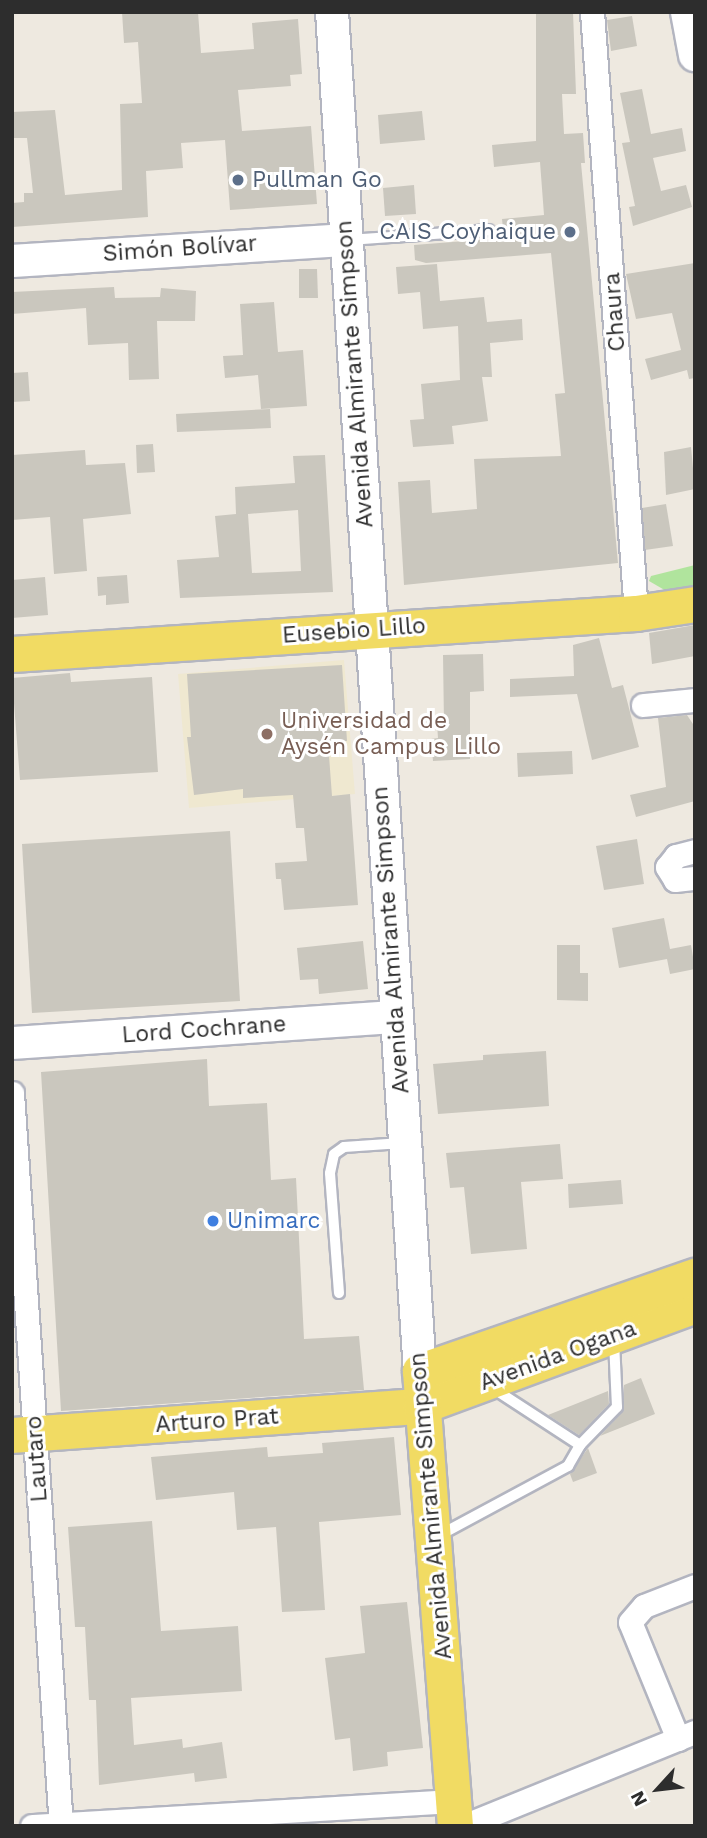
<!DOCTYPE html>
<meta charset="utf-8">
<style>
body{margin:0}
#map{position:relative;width:707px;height:1838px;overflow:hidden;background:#eee9e0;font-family:"Work Sans",sans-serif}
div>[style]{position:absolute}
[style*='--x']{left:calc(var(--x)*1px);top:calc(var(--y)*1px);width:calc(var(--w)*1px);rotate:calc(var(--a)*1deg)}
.education>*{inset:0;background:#efe8d0}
.green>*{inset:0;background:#b0e49d}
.building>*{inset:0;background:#cac7be}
.roads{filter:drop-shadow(2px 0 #b3b5c0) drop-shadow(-2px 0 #b3b5c0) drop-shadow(0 2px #b3b5c0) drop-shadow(0 -2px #b3b5c0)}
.lane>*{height:10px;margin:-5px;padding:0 5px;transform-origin:5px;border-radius:5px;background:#fff}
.street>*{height:23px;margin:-11.5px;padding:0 11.5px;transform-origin:11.5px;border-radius:11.5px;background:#fff}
.secondary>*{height:32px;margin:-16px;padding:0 16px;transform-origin:16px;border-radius:16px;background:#fff}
.primary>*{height:35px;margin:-17.5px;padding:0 17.5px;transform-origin:17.5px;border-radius:17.5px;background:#f1db63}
.dots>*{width:19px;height:19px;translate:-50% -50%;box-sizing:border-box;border:4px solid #fff;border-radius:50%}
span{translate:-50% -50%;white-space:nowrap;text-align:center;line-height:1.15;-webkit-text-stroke:6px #fff;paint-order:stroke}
.service-label{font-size:23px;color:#4e5e75}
.left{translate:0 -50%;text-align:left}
.right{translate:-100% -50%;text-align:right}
.street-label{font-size:23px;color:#2d2d2d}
.education-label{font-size:23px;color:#785e54}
.shop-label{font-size:23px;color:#366cbe}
.frame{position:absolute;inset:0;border:14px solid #2d2d2d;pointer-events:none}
.north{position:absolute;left:623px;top:1754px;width:70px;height:70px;-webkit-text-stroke:5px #fff;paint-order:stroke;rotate:243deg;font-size:19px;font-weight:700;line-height:28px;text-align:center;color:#2d2d2d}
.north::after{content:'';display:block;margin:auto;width:24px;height:32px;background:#2d2d2d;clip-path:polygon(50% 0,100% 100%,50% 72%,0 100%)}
</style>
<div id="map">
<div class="education">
<i style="clip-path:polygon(344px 660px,355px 794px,189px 808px,178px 674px)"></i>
</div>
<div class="green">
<i style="clip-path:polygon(695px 565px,695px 589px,668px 592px,649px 581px,651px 576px)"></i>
</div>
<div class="building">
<i style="clip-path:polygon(122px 12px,198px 12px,201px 53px,254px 49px,252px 23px,298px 19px,302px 74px,290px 75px,291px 86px,238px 90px,242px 131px,311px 126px,317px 204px,230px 210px,225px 140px,181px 143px,183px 168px,146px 171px,148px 217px,12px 227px,12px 203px,24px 202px,24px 193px,33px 193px,27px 138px,12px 138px,12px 112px,55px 110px,65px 195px,122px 190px,120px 104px,142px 103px,138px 42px,124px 43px)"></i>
<i style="clip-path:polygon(536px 12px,573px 12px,576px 94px,562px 94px,564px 134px,583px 133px,585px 163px,581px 163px,618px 563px,404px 585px,398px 482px,430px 480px,432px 513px,477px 509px,474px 459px,561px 456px,555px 394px,565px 393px,551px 253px,426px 263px,415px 260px,414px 245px,504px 238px,502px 219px,544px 215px,540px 162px,494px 167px,492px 145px,536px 141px)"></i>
<i style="clip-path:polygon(632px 16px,637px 46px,611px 51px,607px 20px)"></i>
<i style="clip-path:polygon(642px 89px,651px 134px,682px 128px,686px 151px,653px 158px,661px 191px,686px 185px,692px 207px,633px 226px,629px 207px,635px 206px,622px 143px,630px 142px,620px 93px)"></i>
<i style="clip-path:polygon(422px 111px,425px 140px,380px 144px,378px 115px)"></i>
<i style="clip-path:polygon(414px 185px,416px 214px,385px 216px,383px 188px)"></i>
<i style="clip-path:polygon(695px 263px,695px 378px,689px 379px,687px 370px,651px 380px,645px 359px,681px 350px,672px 313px,636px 319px,626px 274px)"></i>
<i style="clip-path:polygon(437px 264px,440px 301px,484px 297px,487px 322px,522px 319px,523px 340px,490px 343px,492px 377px,482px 377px,488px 421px,452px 426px,454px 444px,413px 447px,410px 420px,424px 419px,421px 384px,460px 380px,458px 326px,423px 329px,420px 292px,398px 294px,396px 267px)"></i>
<i style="clip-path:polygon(299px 269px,317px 269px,318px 298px,299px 298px)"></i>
<i style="clip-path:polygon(114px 287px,115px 298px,160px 297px,161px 288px,196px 291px,195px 321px,157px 321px,159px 379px,129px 380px,128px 343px,88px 345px,86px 308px,12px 314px,12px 292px)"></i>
<i style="clip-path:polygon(274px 302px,278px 352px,303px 350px,307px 406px,261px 409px,258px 375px,225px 378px,223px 356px,243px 355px,240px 304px)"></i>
<i style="clip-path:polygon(28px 372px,30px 401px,12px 402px,12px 373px)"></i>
<i style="clip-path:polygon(270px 409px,271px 428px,177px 432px,176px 414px)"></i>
<i style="clip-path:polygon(153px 444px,155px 472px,137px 473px,136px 445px)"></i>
<i style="clip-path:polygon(691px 447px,695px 489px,666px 495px,664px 452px)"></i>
<i style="clip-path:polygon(85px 450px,86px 465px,125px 463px,131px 514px,83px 519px,87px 571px,54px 574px,50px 517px,12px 520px,12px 455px)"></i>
<i style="clip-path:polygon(evenodd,325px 455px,333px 592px,180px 598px,177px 560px,219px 557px,215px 516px,236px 514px,235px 487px,295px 483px,293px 456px,325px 455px,298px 510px,301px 571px,252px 573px,248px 514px,298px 510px)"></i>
<i style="clip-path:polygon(666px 504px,673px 546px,645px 550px,642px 508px)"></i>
<i style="clip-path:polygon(127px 575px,129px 603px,106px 605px,106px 595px,98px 596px,97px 577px)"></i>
<i style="clip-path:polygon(45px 577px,48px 615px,12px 618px,12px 580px)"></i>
<i style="clip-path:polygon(695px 625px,695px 656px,652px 664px,649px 633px)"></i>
<i style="clip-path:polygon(599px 638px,612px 688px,623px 685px,639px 747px,592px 760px,577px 694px,510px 697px,510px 679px,574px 676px,573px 645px)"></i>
<i style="clip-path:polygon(483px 654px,484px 691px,470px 692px,470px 759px,433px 761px,431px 739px,438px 738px,437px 724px,444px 724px,443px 655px)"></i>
<i style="clip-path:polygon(342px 665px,347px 741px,328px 742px,332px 796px,350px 794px,358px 905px,284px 910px,281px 879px,276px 879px,275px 863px,307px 861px,304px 828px,296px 828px,293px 795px,243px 798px,243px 789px,194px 795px,187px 737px,191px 737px,187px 674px)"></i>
<i style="clip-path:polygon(70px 673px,71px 682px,152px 677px,158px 772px,20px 780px,12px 678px)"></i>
<i style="clip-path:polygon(687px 715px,695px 727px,695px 801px,636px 817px,630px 795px,666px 787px,658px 718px)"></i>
<i style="clip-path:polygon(572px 751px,573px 774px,518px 777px,517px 753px)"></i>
<i style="clip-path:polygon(230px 831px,240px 1001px,32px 1013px,22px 844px)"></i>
<i style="clip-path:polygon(637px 839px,644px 884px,604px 890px,596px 846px)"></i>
<i style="clip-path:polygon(664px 918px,670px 949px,691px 945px,695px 969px,670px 974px,667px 959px,619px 968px,612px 928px)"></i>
<i style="clip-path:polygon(363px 941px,368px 989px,319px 994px,318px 979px,300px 980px,297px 948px)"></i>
<i style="clip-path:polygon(557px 945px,580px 945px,580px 973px,588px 973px,588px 1001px,557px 1000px)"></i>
<i style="clip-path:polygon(546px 1051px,549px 1106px,438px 1114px,433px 1064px,483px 1060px,483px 1055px)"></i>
<i style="clip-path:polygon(207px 1059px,209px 1106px,267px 1103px,271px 1180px,296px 1178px,304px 1339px,359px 1336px,364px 1390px,61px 1411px,41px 1072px)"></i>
<i style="clip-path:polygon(560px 1144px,563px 1179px,521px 1182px,527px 1249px,471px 1254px,464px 1187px,450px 1188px,446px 1153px)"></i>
<i style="clip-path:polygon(621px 1180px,623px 1204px,569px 1208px,568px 1184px)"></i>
<i style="clip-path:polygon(641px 1378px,655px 1414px,600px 1436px,624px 1410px,624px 1385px)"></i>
<i style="clip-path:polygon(608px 1391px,609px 1404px,579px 1435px,548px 1415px)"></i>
<i style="clip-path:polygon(394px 1437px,401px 1515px,319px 1522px,325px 1610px,282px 1612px,276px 1527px,237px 1530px,234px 1492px,156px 1500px,151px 1457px,267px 1447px,268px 1457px,323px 1453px,322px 1443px)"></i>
<i style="clip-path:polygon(588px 1448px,597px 1473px,573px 1482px,570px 1474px)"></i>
<i style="clip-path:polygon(152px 1521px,161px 1631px,238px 1626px,242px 1691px,131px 1698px,134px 1745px,182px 1739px,183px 1748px,222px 1742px,227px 1778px,195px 1782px,194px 1773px,99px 1785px,96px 1700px,89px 1700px,85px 1627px,75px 1627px,68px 1527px)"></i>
<i style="clip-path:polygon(407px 1602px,423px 1748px,387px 1752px,388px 1766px,353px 1771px,350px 1738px,335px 1740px,325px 1658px,365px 1653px,360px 1606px)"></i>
</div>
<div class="roads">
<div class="lane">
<i style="--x:350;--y:240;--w:139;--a:-4.1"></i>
<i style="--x:339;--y:1293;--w:120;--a:-94.3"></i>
<i style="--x:330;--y:1173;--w:19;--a:-78"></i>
<i style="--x:334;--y:1154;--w:12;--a:-35"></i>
<i style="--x:344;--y:1147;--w:58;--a:-3.9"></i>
<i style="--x:580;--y:1445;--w:53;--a:-45.8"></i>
<i style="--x:617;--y:1407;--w:67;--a:-92.6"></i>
<i style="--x:438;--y:1536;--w:148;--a:-28.3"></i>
<i style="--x:568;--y:1466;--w:24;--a:-60"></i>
<i style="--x:580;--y:1445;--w:106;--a:-146.9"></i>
</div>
<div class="street">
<i style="--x:592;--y:12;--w:603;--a:85.81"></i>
<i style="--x:643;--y:705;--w:52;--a:-5.5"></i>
<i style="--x:695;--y:851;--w:20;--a:165"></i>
<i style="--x:676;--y:856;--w:14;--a:129"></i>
<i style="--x:667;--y:867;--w:15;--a:58"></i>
<i style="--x:675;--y:880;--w:20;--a:-6"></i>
<i style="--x:12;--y:1093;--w:735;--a:86.18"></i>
<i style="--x:678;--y:1739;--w:126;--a:-112.3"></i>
<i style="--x:630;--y:1622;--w:21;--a:-49"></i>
<i style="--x:644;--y:1606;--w:55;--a:-21.4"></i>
<i style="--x:32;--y:1826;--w:423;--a:-3.4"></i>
<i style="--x:463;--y:1826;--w:250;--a:-22.1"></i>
</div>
<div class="secondary">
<i style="--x:332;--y:12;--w:1362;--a:86.3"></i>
<i style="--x:687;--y:12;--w:44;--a:79.5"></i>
<i style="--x:12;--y:261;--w:336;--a:-3.6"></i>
<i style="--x:12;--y:1043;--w:385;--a:-3.9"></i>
</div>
<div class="primary">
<i style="--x:12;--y:654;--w:625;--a:-3.76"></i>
<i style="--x:636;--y:613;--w:60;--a:-8.7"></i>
<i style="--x:12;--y:1435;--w:410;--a:-4.1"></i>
<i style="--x:421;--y:1406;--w:292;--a:-20.2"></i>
<i style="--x:455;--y:1826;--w:456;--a:-94.4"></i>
<i style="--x:420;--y:1371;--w:291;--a:-19.1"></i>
</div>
</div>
<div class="dots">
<i style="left:238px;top:180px;background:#5c6f8a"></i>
<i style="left:570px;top:232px;background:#5c6f8a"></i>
<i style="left:267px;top:734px;background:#8d6e63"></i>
<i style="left:213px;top:1221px;background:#3f7fe0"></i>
</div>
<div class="service-label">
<span class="left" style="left:252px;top:180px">Pullman Go</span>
<span class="right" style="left:556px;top:232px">CAIS Coyhaique</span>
</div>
<div class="street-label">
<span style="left:180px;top:249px;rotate:-4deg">Simón Bolívar</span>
<span style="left:615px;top:312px;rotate:-94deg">Chaura</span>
<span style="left:355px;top:374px;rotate:-94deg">Avenida Almirante Simpson</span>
<span style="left:354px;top:631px;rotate:-4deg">Eusebio Lillo</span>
<span style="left:391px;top:940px;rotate:-94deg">Avenida Almirante Simpson</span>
<span style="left:204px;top:1030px;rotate:-4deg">Lord Cochrane</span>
<span style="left:558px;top:1356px;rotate:-20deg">Avenida Ogana</span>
<span style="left:217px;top:1421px;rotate:-4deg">Arturo Prat</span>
<span style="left:37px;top:1459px;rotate:-94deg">Lautaro</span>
<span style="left:431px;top:1506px;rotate:-95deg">Avenida Almirante Simpson</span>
</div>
<div class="education-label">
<span class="left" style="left:281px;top:734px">Universidad de<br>Aysén Campus Lillo</span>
</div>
<div class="shop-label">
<span class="left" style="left:227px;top:1221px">Unimarc</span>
</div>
<div class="frame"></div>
<div class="north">N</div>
</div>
